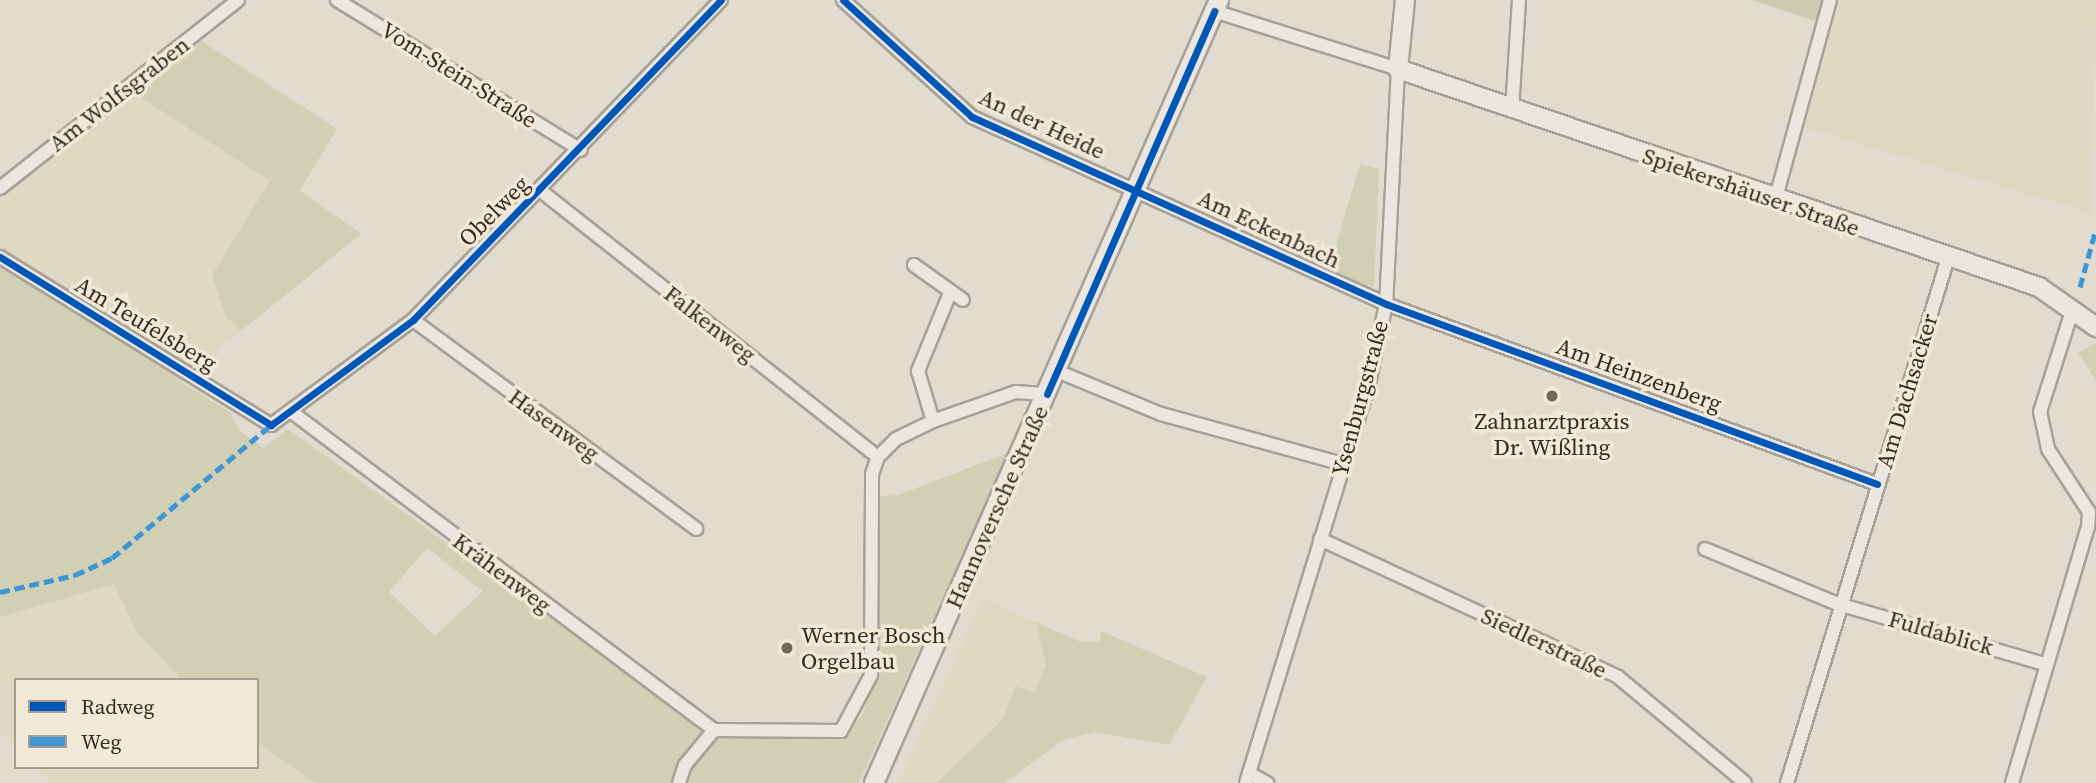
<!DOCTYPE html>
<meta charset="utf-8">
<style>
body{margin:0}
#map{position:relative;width:2096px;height:783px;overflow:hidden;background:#e1dbd0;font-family:"Source Serif 4",serif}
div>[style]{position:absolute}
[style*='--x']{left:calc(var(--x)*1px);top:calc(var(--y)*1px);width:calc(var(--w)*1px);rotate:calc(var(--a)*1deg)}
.farmland>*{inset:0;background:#dfd8c2}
.green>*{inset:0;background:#d1cfb4}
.cemetery>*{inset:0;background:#cccab3}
.roads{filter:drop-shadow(2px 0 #a7a198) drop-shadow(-2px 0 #a7a198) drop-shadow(0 2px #a7a198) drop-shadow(0 -2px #a7a198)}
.street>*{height:12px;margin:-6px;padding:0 6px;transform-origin:6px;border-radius:6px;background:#ebe7e0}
.secondary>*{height:18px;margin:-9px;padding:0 9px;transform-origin:9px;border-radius:9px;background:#ebe7e0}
.quiet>*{height:5px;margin-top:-2.5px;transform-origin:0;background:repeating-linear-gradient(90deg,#3e96d5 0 10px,transparent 0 15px)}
.cycleway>*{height:7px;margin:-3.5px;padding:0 3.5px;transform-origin:3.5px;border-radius:3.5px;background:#0057b8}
.dots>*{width:19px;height:19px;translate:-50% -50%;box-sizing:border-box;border:4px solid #f2e8d7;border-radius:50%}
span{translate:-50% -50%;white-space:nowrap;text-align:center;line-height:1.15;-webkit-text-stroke:7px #f2e8d7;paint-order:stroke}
.street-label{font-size:23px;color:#362a21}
.poi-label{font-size:23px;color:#362a21}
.left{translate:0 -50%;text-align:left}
.legend{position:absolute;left:14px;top:678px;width:245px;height:91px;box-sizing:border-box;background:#f2e8d7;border:2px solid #a79c8e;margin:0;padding:9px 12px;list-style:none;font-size:21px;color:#362a21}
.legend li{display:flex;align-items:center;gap:14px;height:35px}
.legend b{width:35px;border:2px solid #a79c8e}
</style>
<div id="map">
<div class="farmland">
<i style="clip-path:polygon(1839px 0,2096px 0,2091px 213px,1804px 127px)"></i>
<i style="clip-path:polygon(134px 93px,270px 181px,212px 275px,226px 315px,241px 331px,194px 368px,0 246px,0 198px)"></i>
<i style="clip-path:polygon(114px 583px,137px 632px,182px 680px,16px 680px,16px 748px,0 733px,0 617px)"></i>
<i style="clip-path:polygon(983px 598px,1036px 622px,1046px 665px,1035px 692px,1015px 686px,1004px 718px,937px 783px,898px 783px)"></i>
<i style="clip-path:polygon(257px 742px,315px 783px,50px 783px,35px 767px,257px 767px)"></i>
</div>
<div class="green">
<i style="clip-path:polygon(202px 41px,337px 129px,300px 190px,361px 234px,241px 331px,226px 316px,212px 275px,270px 181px,134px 93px)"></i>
<i style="clip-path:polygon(1360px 164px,1379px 169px,1374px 287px,1328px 273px)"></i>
<i style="clip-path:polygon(evenodd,0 246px,194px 368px,181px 382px,230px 412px,239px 430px,263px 448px,288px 429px,716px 736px,842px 738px,862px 715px,875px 678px,877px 497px,898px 495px,1008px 453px,859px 783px,315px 783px,257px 742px,257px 680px,182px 680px,137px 632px,114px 584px,0 617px,0 246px,427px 548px,483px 591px,435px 636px,389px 592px,427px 548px)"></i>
<i style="clip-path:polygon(2096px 343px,2096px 381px,2078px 352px)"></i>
<i style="clip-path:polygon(1036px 622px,1081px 642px,1100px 641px,1101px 631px,1207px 677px,1169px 745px,1095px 732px,1065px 739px,1004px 783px,937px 783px,1004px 718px,1015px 686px,1035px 692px,1046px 665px)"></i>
</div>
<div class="cemetery">
<i style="clip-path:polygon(1752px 0,1824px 0,1818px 22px)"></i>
</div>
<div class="roads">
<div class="street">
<i style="--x:337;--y:0;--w:286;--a:31.6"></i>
<i style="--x:843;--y:0;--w:174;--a:42.2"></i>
<i style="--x:972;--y:117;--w:454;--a:24.3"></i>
<i style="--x:1386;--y:304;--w:523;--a:20.13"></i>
<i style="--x:1214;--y:11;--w:193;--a:17.5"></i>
<i style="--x:1398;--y:69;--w:235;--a:92.9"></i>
<i style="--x:1386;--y:304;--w:81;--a:102.1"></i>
<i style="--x:1369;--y:383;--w:418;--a:107.1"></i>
<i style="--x:1512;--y:111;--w:111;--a:-86.4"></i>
<i style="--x:0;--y:188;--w:303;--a:-38.3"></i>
<i style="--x:541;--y:191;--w:429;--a:38.3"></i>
<i style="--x:1775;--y:201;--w:208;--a:-74.7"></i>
<i style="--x:0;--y:257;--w:319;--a:31.8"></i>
<i style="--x:271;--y:425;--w:177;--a:-36.5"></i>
<i style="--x:413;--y:320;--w:444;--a:-46.1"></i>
<i style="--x:914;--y:265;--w:60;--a:35.5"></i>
<i style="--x:413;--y:320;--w:352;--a:36.4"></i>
<i style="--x:1057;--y:371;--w:113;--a:22.5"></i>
<i style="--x:1161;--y:414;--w:189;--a:15.4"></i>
<i style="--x:293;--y:413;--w:527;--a:36.98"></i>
<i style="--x:933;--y:421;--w:52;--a:-106.7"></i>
<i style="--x:918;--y:371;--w:84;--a:-67.7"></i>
<i style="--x:1320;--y:539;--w:328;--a:24.8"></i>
<i style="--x:1618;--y:677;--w:165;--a:39.8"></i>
<i style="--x:1705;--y:549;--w:144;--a:22.5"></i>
<i style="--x:1838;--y:604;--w:215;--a:16.2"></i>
<i style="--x:1249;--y:773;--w:21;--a:29"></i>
<i style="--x:679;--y:783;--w:19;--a:-72"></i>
<i style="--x:685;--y:765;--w:45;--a:-50.4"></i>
<i style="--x:714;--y:730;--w:127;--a:0.5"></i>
<i style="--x:841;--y:731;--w:64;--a:-61.8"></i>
<i style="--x:871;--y:675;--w:201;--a:-89.7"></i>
<i style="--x:872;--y:474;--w:18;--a:-71"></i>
<i style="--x:878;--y:457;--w:25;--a:-45"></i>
<i style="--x:896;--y:439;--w:41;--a:-25.9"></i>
<i style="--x:933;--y:421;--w:88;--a:-19.3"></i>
<i style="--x:1016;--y:392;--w:31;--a:4"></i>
<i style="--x:1787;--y:783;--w:549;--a:-72.95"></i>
<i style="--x:2012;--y:783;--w:267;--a:-73.5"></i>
<i style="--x:2088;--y:527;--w:15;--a:-86"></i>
<i style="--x:2089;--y:512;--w:75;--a:-123.1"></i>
<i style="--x:2048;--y:449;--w:38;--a:-102"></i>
<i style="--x:2040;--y:412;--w:109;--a:-72.4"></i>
</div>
<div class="secondary">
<i style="--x:1405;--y:0;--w:69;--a:95.8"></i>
<i style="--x:1398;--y:69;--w:677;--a:18.78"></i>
<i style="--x:2039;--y:287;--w:70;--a:35.1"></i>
<i style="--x:874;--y:783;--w:856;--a:-66.22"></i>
</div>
</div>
<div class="quiet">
<i style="--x:2080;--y:287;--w:60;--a:-74.6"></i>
<i style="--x:0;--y:592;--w:77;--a:-12.8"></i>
<i style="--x:75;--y:575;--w:41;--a:-24.7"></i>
<i style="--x:112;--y:558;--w:207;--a:-39.9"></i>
</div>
<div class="cycleway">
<i style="--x:843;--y:0;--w:174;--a:42.2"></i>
<i style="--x:972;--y:117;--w:454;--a:24.3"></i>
<i style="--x:1386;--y:304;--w:523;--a:20.13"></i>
<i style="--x:0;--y:257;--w:319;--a:31.8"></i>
<i style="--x:271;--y:425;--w:177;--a:-36.5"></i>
<i style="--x:413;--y:320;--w:444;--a:-46.1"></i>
<i style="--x:1047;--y:394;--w:418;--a:-66.4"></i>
</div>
<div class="dots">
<i style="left:1552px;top:396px;background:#72685e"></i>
<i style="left:787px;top:648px;background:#72685e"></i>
</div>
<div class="street-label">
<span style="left:459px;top:75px;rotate:32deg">Vom-Stein-Straße</span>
<span style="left:119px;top:94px;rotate:-38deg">Am Wolfsgraben</span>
<span style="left:1042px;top:124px;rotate:25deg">An der Heide</span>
<span style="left:1751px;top:192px;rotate:19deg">Spiekershäuser Straße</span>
<span style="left:494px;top:211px;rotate:-45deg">Obelweg</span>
<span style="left:1269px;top:229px;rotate:25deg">Am Eckenbach</span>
<span style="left:146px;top:324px;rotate:31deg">Am Teufelsberg</span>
<span style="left:710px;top:324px;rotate:38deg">Falkenweg</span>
<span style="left:1639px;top:375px;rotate:20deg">Am Heinzenberg</span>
<span style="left:1907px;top:391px;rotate:-73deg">Am Dachsacker</span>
<span style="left:1360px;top:398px;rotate:-75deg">Ysenburgstraße</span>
<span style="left:554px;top:425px;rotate:36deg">Hasenweg</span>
<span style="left:997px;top:507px;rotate:-66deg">Hannoversche Straße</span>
<span style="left:502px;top:573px;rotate:37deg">Krähenweg</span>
<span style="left:1941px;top:633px;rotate:16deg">Fuldablick</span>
<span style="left:1544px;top:643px;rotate:25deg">Siedlerstraße</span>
</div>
<div class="poi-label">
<span style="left:1552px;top:434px">Zahnarztpraxis<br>Dr. Wißling</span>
<span class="left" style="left:801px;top:648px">Werner Bosch<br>Orgelbau</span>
</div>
<ul class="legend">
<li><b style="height:9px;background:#0057b8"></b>Radweg</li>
<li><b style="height:9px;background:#3e96d5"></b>Weg</li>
</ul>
</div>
